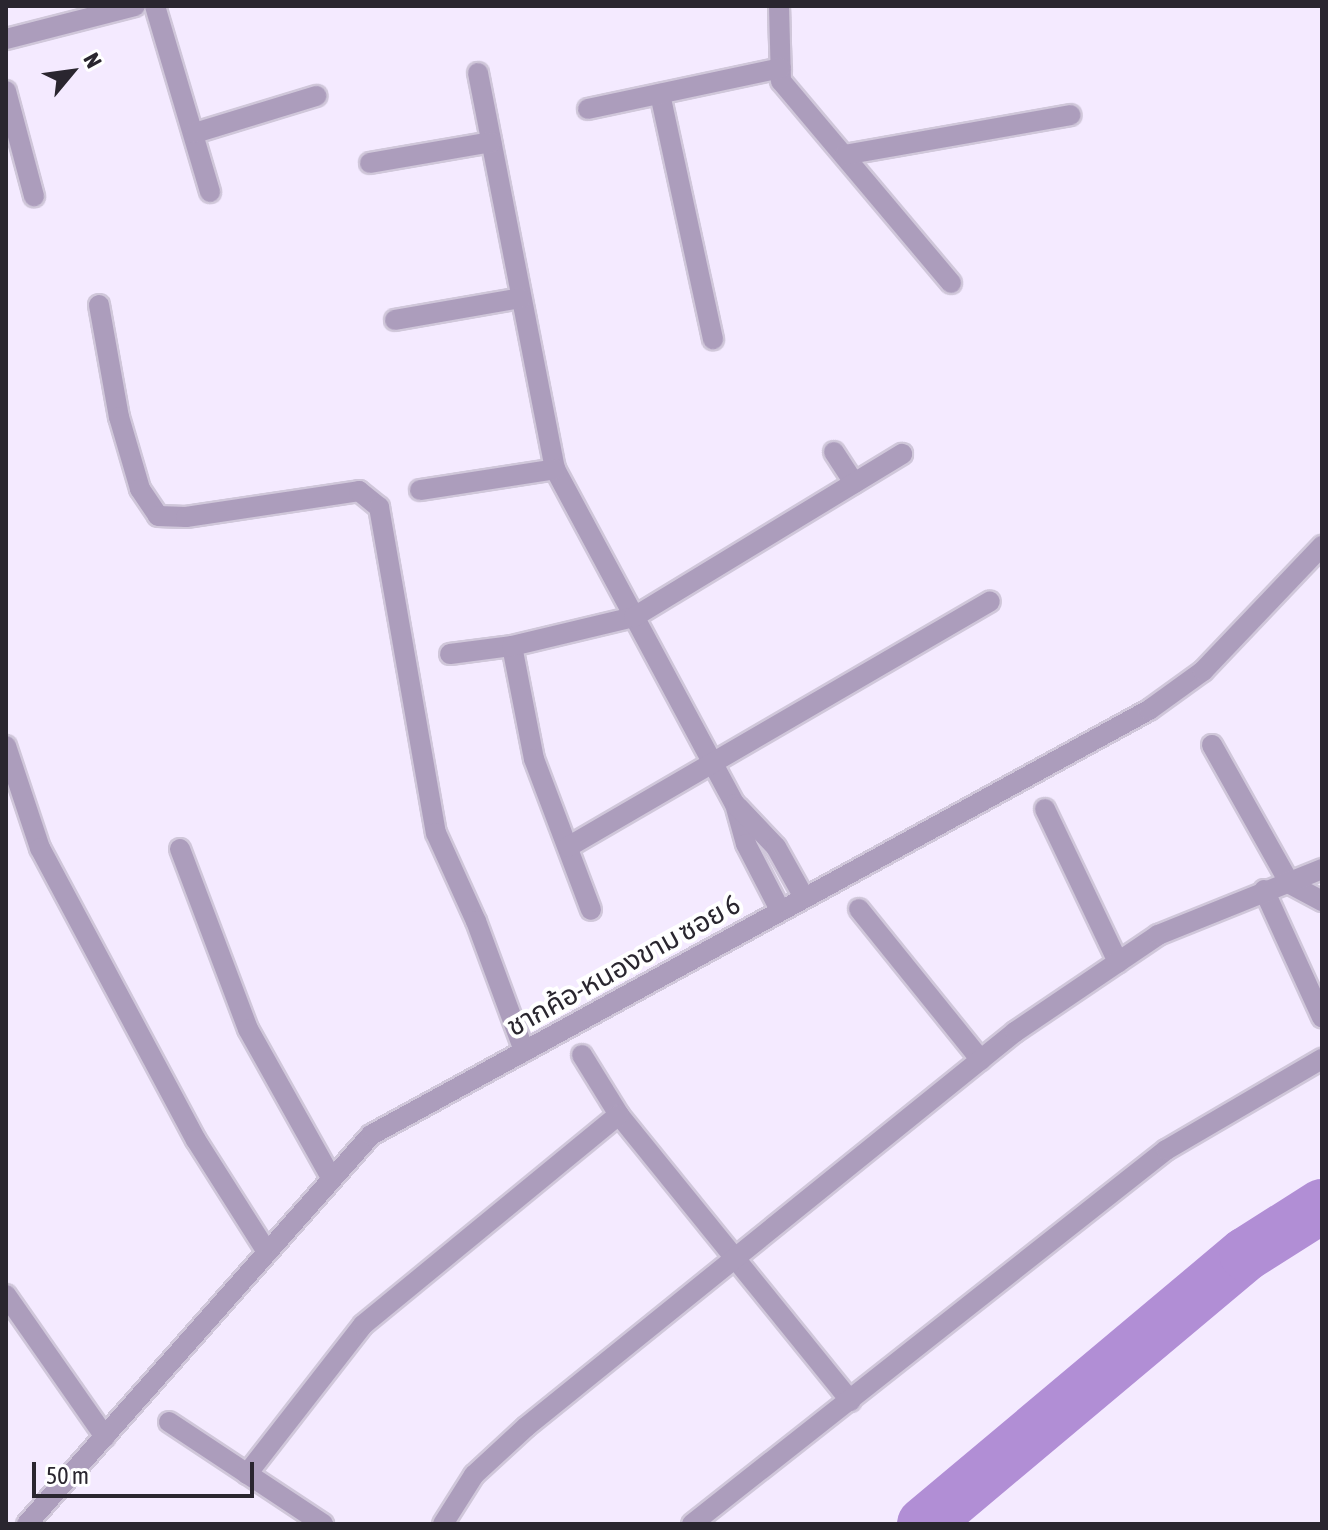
<!DOCTYPE html>
<meta charset="utf-8">
<style>
body{margin:0}
#map{position:relative;width:1328px;height:1530px;overflow:hidden;background:#f4eaff;font-family:"Asap Condensed","Noto Sans Thai",sans-serif}
div>[style]{position:absolute}
[style*='--x']{left:calc(var(--x)*1px);top:calc(var(--y)*1px);width:calc(var(--w)*1px);rotate:calc(var(--a)*1deg)}
.river>*{height:54px;margin:-27px;padding:0 27px;transform-origin:27px;border-radius:27px;background:#b18ed5}
.roads{filter:drop-shadow(2px 0 #d0c7da) drop-shadow(-2px 0 #d0c7da) drop-shadow(0 2px #d0c7da) drop-shadow(0 -2px #d0c7da)}
.street>*{height:20px;margin:-10px;padding:0 10px;transform-origin:10px;border-radius:10px;background:#ac9dbc}
span{translate:-50% -50%;white-space:nowrap;text-align:center;line-height:1.15;-webkit-text-stroke:8px #fff;paint-order:stroke}
.street-label{font-size:28px;color:#2a262f}
.frame{position:absolute;inset:0;border:8px solid #2a262f;pointer-events:none}
.north{position:absolute;left:32px;top:32px;width:80px;height:80px;-webkit-text-stroke:6px #fff;paint-order:stroke;rotate:61deg;font-size:22px;font-weight:700;line-height:32px;text-align:center;color:#2a262f}
.north::after{content:'';display:block;margin:auto;width:28px;height:36px;background:#2a262f;clip-path:polygon(50% 0,100% 100%,50% 72%,0 100%)}
.scale{position:absolute;left:32px;top:1462px;width:222px;height:36px;box-sizing:border-box;border:4px solid #2a262f;border-top:0;padding-left:10px;font-size:24px;line-height:28px;white-space:nowrap;color:#2a262f;-webkit-text-stroke:6px #fff;paint-order:stroke}
</style>
<div id="map">
<div class="river">
<i style="--x:924;--y:1524;--w:420;--a:-40"></i>
<i style="--x:1246;--y:1254;--w:90;--a:-32.3"></i>
</div>
<div class="roads">
<div class="street">
<i style="--x:155;--y:6;--w:194;--a:73.5"></i>
<i style="--x:779;--y:6;--w:75;--a:88.5"></i>
<i style="--x:781;--y:81;--w:264;--a:49.9"></i>
<i style="--x:6;--y:39;--w:133;--a:-14.3"></i>
<i style="--x:478;--y:73;--w:403;--a:79"></i>
<i style="--x:555;--y:469;--w:380;--a:61.8"></i>
<i style="--x:735;--y:804;--w:41;--a:74.6"></i>
<i style="--x:746;--y:844;--w:74;--a:62.7"></i>
<i style="--x:6;--y:91;--w:109;--a:75.1"></i>
<i style="--x:660;--y:94;--w:251;--a:77.8"></i>
<i style="--x:588;--y:109;--w:197;--a:-12"></i>
<i style="--x:195;--y:133;--w:127;--a:-17"></i>
<i style="--x:844;--y:155;--w:230;--a:-10"></i>
<i style="--x:370;--y:163;--w:123;--a:-9.8"></i>
<i style="--x:99;--y:305;--w:114;--a:79.9"></i>
<i style="--x:119;--y:417;--w:75;--a:73.7"></i>
<i style="--x:140;--y:489;--w:32;--a:56"></i>
<i style="--x:158;--y:516;--w:28;--a:2"></i>
<i style="--x:186;--y:517;--w:175;--a:-8.5"></i>
<i style="--x:359;--y:491;--w:26;--a:39"></i>
<i style="--x:379;--y:507;--w:331;--a:80.1"></i>
<i style="--x:436;--y:833;--w:97;--a:65.6"></i>
<i style="--x:476;--y:921;--w:139;--a:69.7"></i>
<i style="--x:395;--y:320;--w:128;--a:-9.9"></i>
<i style="--x:834;--y:452;--w:37;--a:57"></i>
<i style="--x:420;--y:490;--w:137;--a:-8.8"></i>
<i style="--x:512;--y:646;--w:115;--a:79"></i>
<i style="--x:534;--y:759;--w:161;--a:69.3"></i>
<i style="--x:450;--y:654;--w:63;--a:-7.4"></i>
<i style="--x:512;--y:646;--w:125;--a:-13.4"></i>
<i style="--x:634;--y:617;--w:314;--a:-31.3"></i>
<i style="--x:1212;--y:745;--w:159;--a:60.7"></i>
<i style="--x:1290;--y:884;--w:36;--a:28"></i>
<i style="--x:6;--y:746;--w:108;--a:71.6"></i>
<i style="--x:40;--y:848;--w:331;--a:61.9"></i>
<i style="--x:196;--y:1140;--w:133;--a:57.6"></i>
<i style="--x:738;--y:807;--w:55;--a:46.5"></i>
<i style="--x:776;--y:847;--w:57;--a:60.8"></i>
<i style="--x:1045;--y:809;--w:170;--a:64.5"></i>
<i style="--x:568;--y:847;--w:488;--a:-30.2"></i>
<i style="--x:180;--y:849;--w:192;--a:69.3"></i>
<i style="--x:248;--y:1029;--w:172;--a:60.8"></i>
<i style="--x:1264;--y:890;--w:140;--a:65.5"></i>
<i style="--x:859;--y:909;--w:194;--a:51.1"></i>
<i style="--x:582;--y:1055;--w:70;--a:58.3"></i>
<i style="--x:619;--y:1115;--w:368;--a:51"></i>
<i style="--x:6;--y:1295;--w:173;--a:55.1"></i>
<i style="--x:169;--y:1422;--w:185;--a:33.5"></i>
<i style="--x:247;--y:1474;--w:189;--a:-52.1"></i>
<i style="--x:363;--y:1325;--w:331;--a:-39.4"></i>
<i style="--x:27;--y:1524;--w:519;--a:-48.51"></i>
<i style="--x:371;--y:1135;--w:887;--a:-28.65"></i>
<i style="--x:1149;--y:710;--w:67;--a:-35.8"></i>
<i style="--x:1203;--y:671;--w:173;--a:-46.4"></i>
<i style="--x:443;--y:1524;--w:58;--a:-57.7"></i>
<i style="--x:474;--y:1475;--w:71;--a:-42.7"></i>
<i style="--x:526;--y:1427;--w:629;--a:-38.93"></i>
<i style="--x:1015;--y:1032;--w:173;--a:-34.1"></i>
<i style="--x:1158;--y:935;--w:177;--a:-21.9"></i>
<i style="--x:692;--y:1524;--w:604;--a:-38.27"></i>
<i style="--x:1166;--y:1150;--w:181;--a:-30.3"></i>
</div>
</div>
<div class="street-label">
<span style="left:623px;top:965px;rotate:-29deg">ชากค้อ-หนองขาม ซอย 6</span>
</div>
<div class="frame"></div>
<div class="north">N</div>
<div class="scale">50 m</div>
</div>
